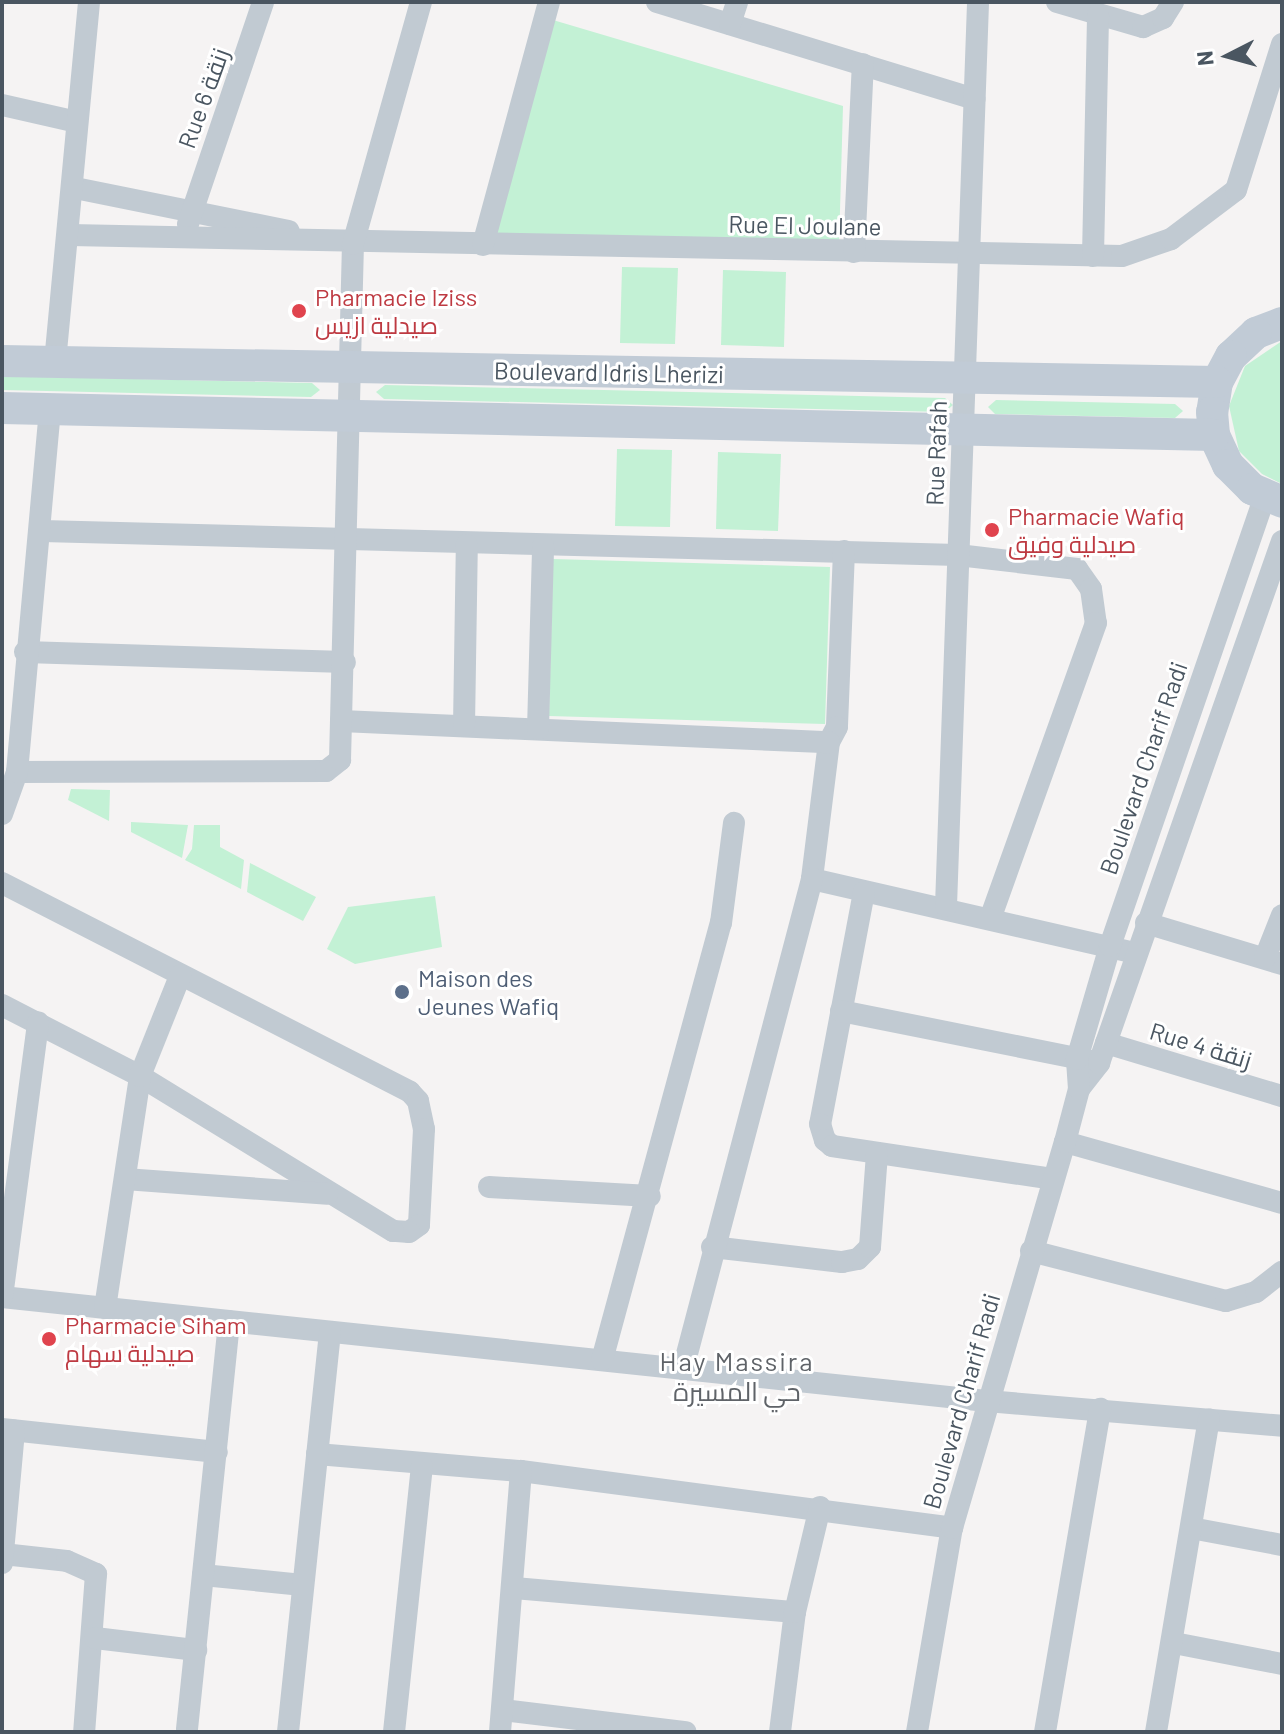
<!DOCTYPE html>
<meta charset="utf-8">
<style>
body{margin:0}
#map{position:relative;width:1284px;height:1734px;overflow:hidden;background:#f5f3f3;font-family:Barlow,Cairo,sans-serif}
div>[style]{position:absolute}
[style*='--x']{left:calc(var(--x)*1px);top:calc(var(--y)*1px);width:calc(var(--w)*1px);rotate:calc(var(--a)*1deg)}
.green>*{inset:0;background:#c3f1d5}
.minor>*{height:22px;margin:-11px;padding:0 11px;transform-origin:11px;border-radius:11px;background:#c1cad2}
.secondary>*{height:32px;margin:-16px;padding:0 16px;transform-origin:16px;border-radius:16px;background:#c1cbd6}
.dots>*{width:22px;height:22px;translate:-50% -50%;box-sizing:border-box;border:4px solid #fff;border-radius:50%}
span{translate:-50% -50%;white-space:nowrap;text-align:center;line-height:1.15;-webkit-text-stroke:6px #fff;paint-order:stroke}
.street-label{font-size:24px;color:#4a5661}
.health-label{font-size:24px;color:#be3a42}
.left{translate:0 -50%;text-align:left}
.service-label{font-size:24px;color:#4e5e75}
.neighbourhood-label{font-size:26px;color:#5f6368;letter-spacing:2px}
.frame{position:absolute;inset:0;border:4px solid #4a5661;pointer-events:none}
.north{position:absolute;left:1188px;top:16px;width:80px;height:80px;-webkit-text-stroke:6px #fff;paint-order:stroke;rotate:264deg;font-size:22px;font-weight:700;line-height:32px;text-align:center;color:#4a5661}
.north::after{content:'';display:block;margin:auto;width:28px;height:36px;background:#4a5661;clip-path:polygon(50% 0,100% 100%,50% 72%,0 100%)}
</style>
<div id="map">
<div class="green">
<i style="clip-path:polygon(553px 20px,843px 106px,839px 245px,496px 235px)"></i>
<i style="clip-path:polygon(622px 267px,678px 268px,675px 344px,620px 343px)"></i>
<i style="clip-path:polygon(723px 270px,786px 272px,784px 347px,721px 345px)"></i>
<i style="clip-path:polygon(1282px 341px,1282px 484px,1262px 474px,1239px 451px,1229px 406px,1245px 366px)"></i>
<i style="clip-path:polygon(2px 376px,312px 383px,320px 390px,311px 397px,2px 390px)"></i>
<i style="clip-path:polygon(385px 385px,945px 398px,953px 405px,945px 412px,384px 399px,376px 392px)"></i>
<i style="clip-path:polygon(996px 400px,1175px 404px,1183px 411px,1175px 418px,995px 414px,988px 407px)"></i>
<i style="clip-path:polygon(617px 449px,672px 450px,670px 527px,615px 526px)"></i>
<i style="clip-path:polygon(718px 452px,781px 454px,778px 531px,716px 529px)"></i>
<i style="clip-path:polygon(553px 559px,830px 567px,825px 724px,549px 716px)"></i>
<i style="clip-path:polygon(71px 789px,110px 790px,109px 821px,68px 800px)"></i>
<i style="clip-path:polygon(131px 822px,188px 825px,182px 858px,131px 832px)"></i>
<i style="clip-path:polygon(194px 825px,220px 825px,220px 847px,244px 860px,241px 889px,185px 860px,192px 849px)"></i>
<i style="clip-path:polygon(250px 863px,316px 897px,303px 921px,247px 892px)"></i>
<i style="clip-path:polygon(435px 896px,442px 947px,355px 964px,327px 949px,348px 907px)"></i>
</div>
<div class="minor">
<i style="--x:657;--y:2;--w:332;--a:17"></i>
<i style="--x:1057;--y:2;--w:90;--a:16.2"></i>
<i style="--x:1143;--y:27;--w:22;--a:-24"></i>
<i style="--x:1163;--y:18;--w:19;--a:-58"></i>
<i style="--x:730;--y:24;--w:23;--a:-72"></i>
<i style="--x:2;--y:105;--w:77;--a:12.8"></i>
<i style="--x:75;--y:188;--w:218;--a:11.4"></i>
<i style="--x:188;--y:224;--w:234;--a:-71.3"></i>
<i style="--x:70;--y:235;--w:1052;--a:1.14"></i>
<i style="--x:1122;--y:256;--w:52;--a:-19.1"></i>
<i style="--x:1171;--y:239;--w:81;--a:-37"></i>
<i style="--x:1236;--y:190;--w:153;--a:-72.5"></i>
<i style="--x:483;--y:245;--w:252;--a:-74.8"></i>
<i style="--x:854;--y:252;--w:188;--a:-87.3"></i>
<i style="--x:1093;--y:256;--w:241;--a:-88.8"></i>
<i style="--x:55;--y:362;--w:362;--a:-84.6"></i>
<i style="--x:42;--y:531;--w:916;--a:1.5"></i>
<i style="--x:958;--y:555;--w:120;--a:6.7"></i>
<i style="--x:1077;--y:569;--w:24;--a:55"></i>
<i style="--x:1091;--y:589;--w:34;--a:82"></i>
<i style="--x:1096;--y:623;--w:312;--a:109.7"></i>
<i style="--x:844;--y:551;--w:176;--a:92.3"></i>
<i style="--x:837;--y:727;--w:17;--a:118"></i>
<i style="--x:829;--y:742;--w:138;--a:97.1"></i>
<i style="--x:812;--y:879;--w:332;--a:12.9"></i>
<i style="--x:25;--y:652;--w:320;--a:1.8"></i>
<i style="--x:341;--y:721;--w:488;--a:2.5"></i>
<i style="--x:464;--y:726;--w:181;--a:-89.1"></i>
<i style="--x:538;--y:729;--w:183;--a:-88.4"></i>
<i style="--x:17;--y:772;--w:309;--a:-0.2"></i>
<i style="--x:326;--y:771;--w:18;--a:-38"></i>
<i style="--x:340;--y:760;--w:516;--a:-88.56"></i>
<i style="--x:353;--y:244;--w:251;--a:-74.3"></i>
<i style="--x:2;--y:814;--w:45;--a:-70.3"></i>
<i style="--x:17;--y:772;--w:364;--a:-84.8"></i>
<i style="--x:2;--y:883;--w:458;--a:27.1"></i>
<i style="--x:410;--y:1092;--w:12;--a:48"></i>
<i style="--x:418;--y:1101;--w:29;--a:78"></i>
<i style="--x:424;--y:1129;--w:96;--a:93"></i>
<i style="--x:419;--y:1225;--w:12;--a:145"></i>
<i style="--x:409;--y:1232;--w:16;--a:-176"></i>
<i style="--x:393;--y:1231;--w:297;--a:-148.5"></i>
<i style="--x:140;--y:1076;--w:155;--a:-152.8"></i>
<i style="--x:864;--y:892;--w:236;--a:100.7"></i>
<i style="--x:820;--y:1124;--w:17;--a:73"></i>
<i style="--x:825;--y:1140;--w:9;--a:41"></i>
<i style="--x:832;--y:1146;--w:223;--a:8.5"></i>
<i style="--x:946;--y:906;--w:905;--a:-87.97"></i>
<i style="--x:1146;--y:923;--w:142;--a:16.8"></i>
<i style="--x:1265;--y:958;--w:46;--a:-68.4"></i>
<i style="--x:841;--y:1011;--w:255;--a:11.3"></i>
<i style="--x:1106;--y:1043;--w:184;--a:16.8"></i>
<i style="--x:1079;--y:1089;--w:33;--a:-52"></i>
<i style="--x:1099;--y:1063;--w:553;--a:-70.68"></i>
<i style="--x:1065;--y:1142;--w:225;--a:15.7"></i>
<i style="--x:125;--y:1179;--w:203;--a:4.2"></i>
<i style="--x:489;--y:1187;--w:161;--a:3.2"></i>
<i style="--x:712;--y:1247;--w:131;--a:6.6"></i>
<i style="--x:842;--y:1262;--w:16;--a:-11"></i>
<i style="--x:858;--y:1259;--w:17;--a:-45"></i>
<i style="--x:870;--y:1247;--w:94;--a:-85.7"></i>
<i style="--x:1031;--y:1251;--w:201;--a:14.4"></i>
<i style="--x:1226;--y:1301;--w:31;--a:-17"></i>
<i style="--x:1256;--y:1292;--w:33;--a:-38"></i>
<i style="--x:2;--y:1297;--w:990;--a:6.03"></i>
<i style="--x:987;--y:1401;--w:296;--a:4.8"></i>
<i style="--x:2;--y:1297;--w:277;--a:-82.5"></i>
<i style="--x:105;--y:1308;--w:235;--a:-81.4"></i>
<i style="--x:140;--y:1076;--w:108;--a:-68.2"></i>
<i style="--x:602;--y:1360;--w:453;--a:-74.8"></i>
<i style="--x:721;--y:923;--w:101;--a:-82.6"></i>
<i style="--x:683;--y:1369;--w:507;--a:-75.25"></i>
<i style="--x:2;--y:1429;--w:216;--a:6.1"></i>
<i style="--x:317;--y:1454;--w:205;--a:4.8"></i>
<i style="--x:521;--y:1471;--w:435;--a:7.5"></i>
<i style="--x:1191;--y:1528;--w:93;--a:10.6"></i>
<i style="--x:3;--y:1554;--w:64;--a:6.2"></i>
<i style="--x:67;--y:1561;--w:32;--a:24"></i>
<i style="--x:96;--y:1574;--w:158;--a:94.3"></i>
<i style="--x:2;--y:1563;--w:133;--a:-84.8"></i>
<i style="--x:203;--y:1575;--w:100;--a:5.7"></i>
<i style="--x:514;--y:1588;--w:282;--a:4.9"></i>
<i style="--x:95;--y:1638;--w:102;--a:6.8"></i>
<i style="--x:1174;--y:1643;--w:110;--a:11"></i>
<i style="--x:503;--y:1710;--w:184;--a:6.9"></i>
<i style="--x:187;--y:1729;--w:410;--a:-84.1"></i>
<i style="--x:288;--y:1732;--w:402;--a:-84"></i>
<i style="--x:394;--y:1732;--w:267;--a:-84"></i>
<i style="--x:500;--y:1732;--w:262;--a:-85.4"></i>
<i style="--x:780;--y:1732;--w:121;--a:-82.9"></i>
<i style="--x:795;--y:1612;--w:108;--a:-76.6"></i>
<i style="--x:917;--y:1732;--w:207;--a:-80.3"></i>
<i style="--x:952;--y:1528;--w:402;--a:-73.7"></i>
<i style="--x:1065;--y:1142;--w:55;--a:-75.2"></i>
<i style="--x:1079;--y:1089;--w:30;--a:-94"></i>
<i style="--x:1077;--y:1059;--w:118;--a:-73.7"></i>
<i style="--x:1110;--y:946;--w:476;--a:-71"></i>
<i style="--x:1045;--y:1732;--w:328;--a:-80.3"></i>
<i style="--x:1156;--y:1732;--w:317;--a:-80.4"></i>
</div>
<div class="secondary">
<i style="--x:1282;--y:323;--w:28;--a:159"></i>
<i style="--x:1256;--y:333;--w:34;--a:137"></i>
<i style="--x:1231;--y:356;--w:30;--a:118"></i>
<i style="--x:1217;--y:382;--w:30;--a:99"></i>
<i style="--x:1212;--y:412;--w:23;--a:85"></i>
<i style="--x:1214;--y:435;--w:33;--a:65"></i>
<i style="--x:1228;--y:465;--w:34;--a:45"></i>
<i style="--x:1252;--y:489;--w:33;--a:23"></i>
<i style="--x:2;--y:361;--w:1215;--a:0.99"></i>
<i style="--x:2;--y:408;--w:1212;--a:1.28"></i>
</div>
<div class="dots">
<i style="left:299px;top:311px;background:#e0444e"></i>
<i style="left:992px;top:530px;background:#e0444e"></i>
<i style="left:402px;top:992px;background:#5c6f8a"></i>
<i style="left:49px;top:1339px;background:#e0444e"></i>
</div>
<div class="street-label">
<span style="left:203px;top:98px;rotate:-70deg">Rue 6 زنقة</span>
<span style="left:805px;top:225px;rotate:1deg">Rue El Joulane</span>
<span style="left:609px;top:372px;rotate:1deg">Boulevard Idris Lherizi</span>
<span style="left:936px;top:453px;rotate:-88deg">Rue Rafah</span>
<span style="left:1143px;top:768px;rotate:-71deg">Boulevard Charif Radi</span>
<span style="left:1201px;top:1045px;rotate:17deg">Rue 4 زنقة</span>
<span style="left:961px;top:1401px;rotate:-74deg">Boulevard Charif Radi</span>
</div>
<div class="health-label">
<span class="left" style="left:315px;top:311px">Pharmacie Iziss<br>صيدلية ازيس</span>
<span class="left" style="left:1008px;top:530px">Pharmacie Wafiq<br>صيدلية وفيق</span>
<span class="left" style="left:65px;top:1339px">Pharmacie Siham<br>صيدلية سهام</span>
</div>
<div class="service-label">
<span class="left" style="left:418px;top:992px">Maison des<br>Jeunes Wafiq</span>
</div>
<div class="neighbourhood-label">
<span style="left:737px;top:1376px">Hay Massira<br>حي المسيرة</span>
</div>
<div class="frame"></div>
<div class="north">N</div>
</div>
